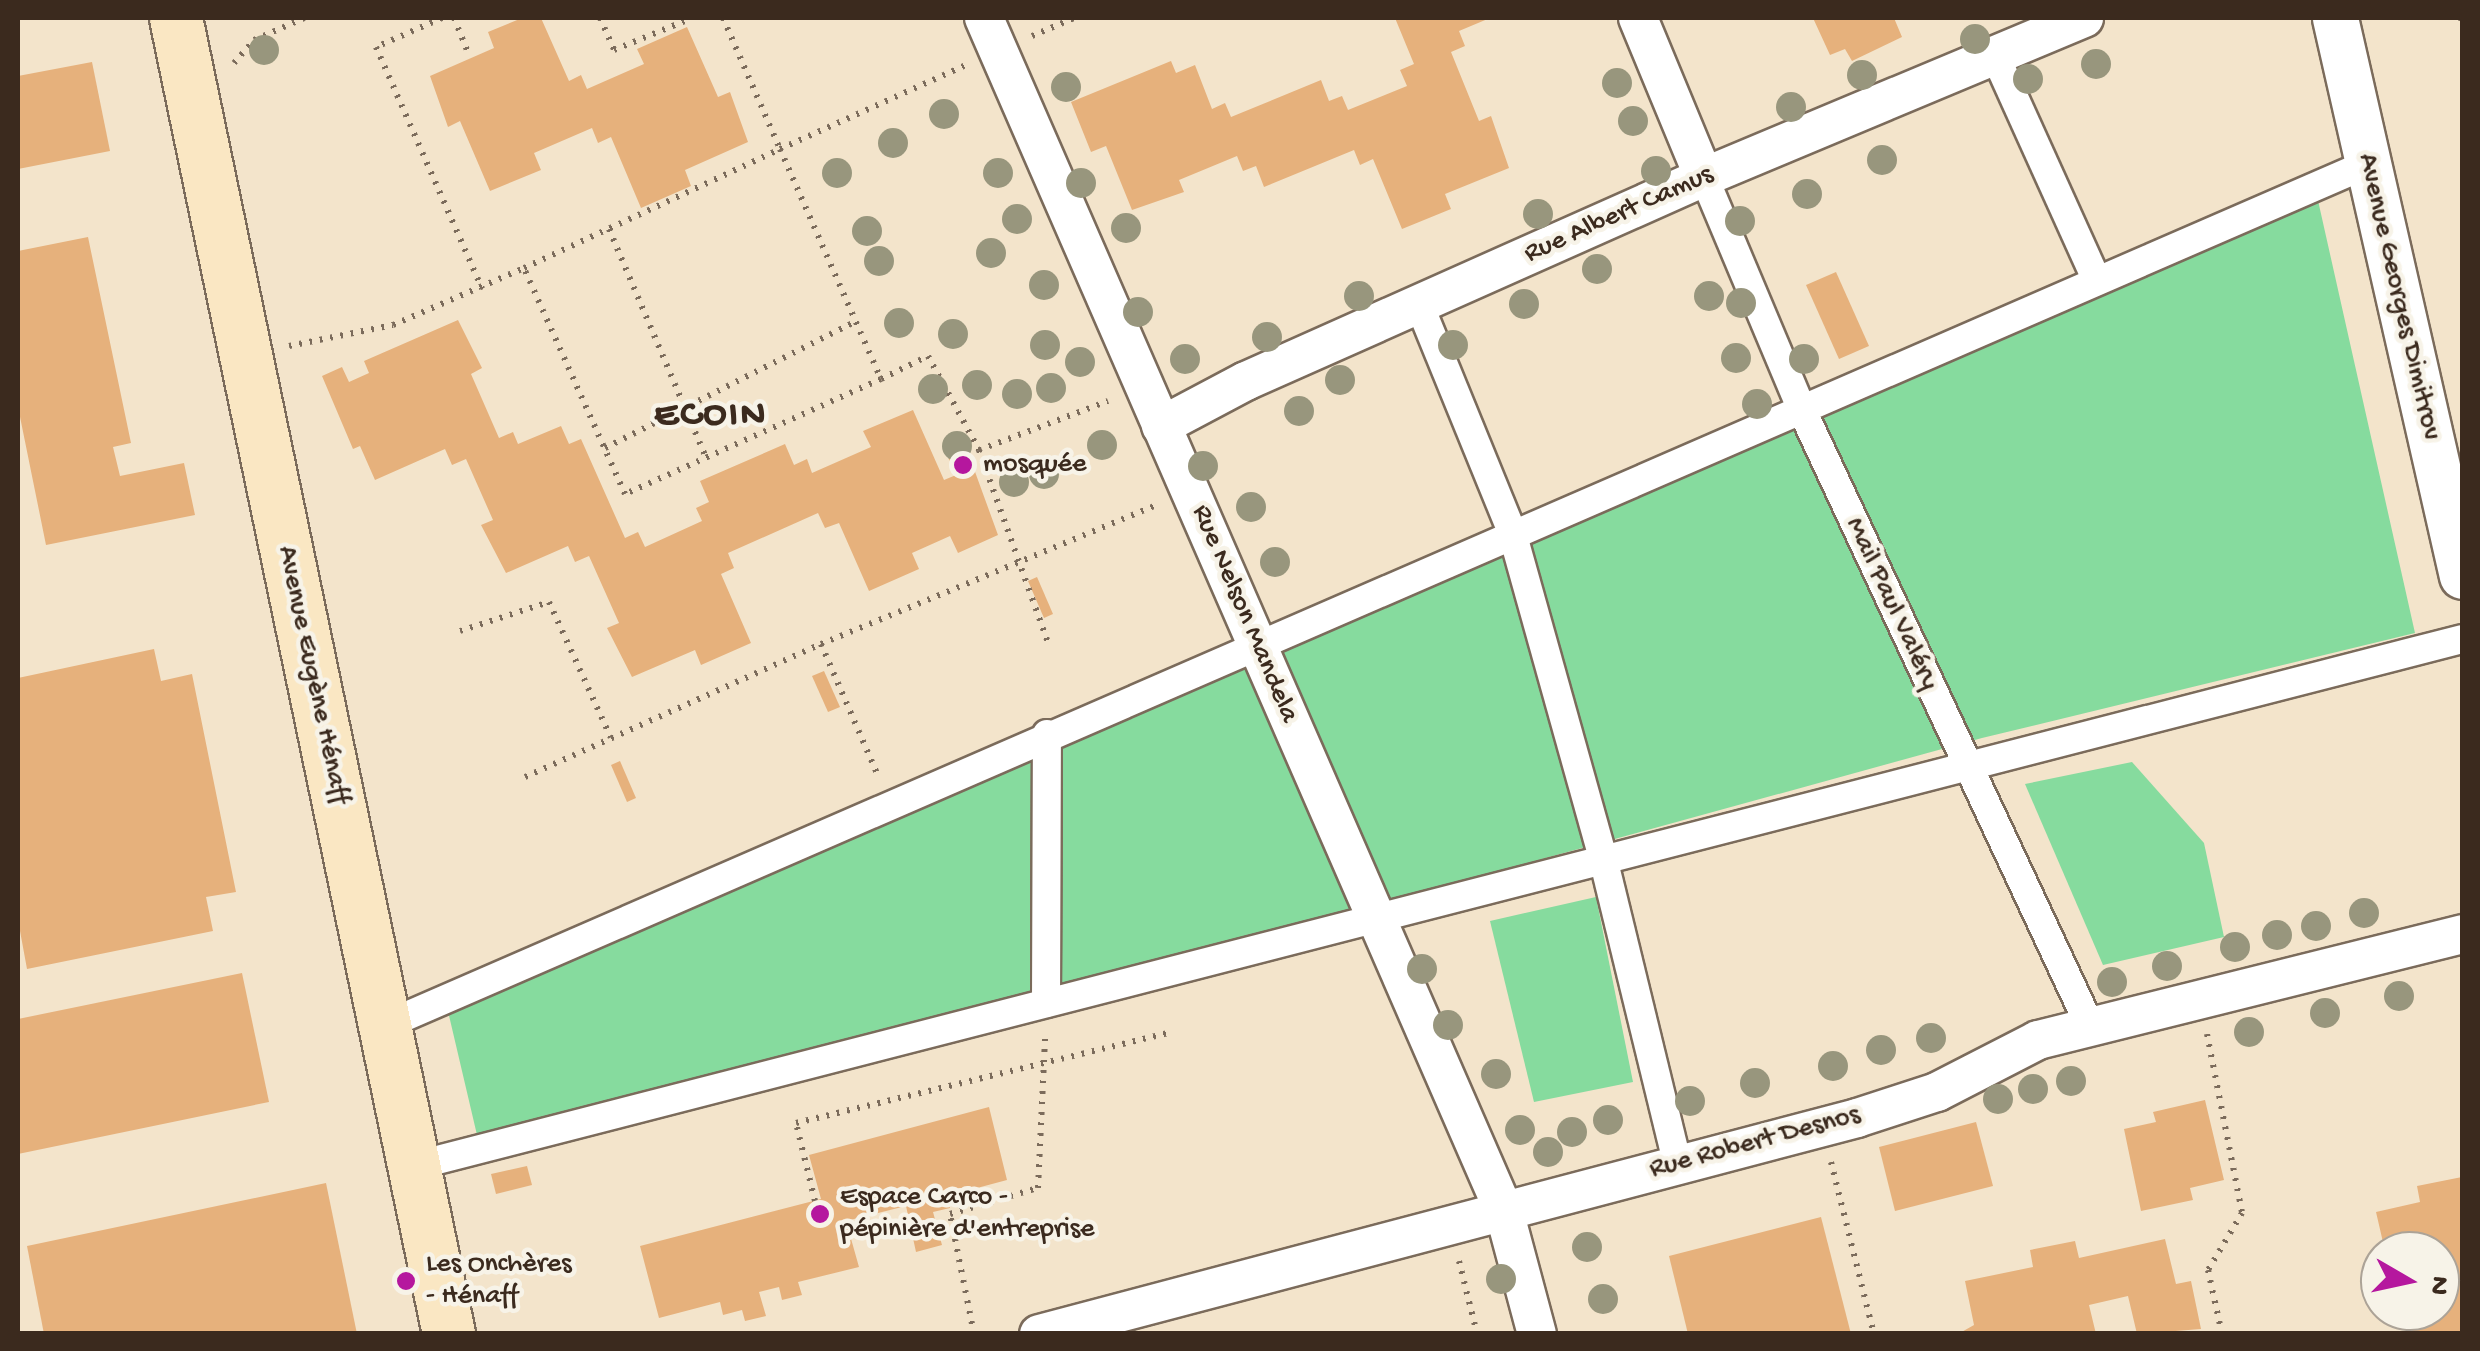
<!DOCTYPE html>
<meta charset="utf-8">
<style>
body{margin:0}
#map{position:relative;width:2480px;height:1351px;overflow:hidden;background:#f3e4cb;font-family:"Gochi Hand",sans-serif}
div>[style]{position:absolute}
[style*='--x']{left:calc(var(--x)*1px);top:calc(var(--y)*1px);width:calc(var(--w)*1px);rotate:calc(var(--a)*1deg)}
.green>*{inset:0;background:#86db9e}
.building>*{inset:0;background:#e6b17c}
.path>*{height:6px;margin-top:-3px;transform-origin:0;background:repeating-linear-gradient(90deg,#7b6b5b 0 2.5px,transparent 0 10.5px)}
.roads{filter:drop-shadow(2px 0 #7b6b5b) drop-shadow(-2px 0 #7b6b5b) drop-shadow(0 2px #7b6b5b) drop-shadow(0 -2px #7b6b5b)}
.pedestrian>*{height:28px;margin:-14px;padding:0 14px;transform-origin:14px;border-radius:14px;background:#fff}
.minor>*{height:38px;margin:-19px;padding:0 19px;transform-origin:19px;border-radius:19px;background:#fff}
.tertiary>*{height:45px;margin:-22.5px;padding:0 22.5px;transform-origin:22.5px;border-radius:22.5px;background:#fff}
.secondary>*{height:52px;margin:-26px;padding:0 26px;transform-origin:26px;border-radius:26px;background:#fae7c3}
.trees>*{width:30px;height:30px;margin:-15px;border-radius:50%;background:#98967d}
.dots>*{width:28px;height:28px;translate:-50% -50%;box-sizing:border-box;border:5px solid #f7f3e8;border-radius:50%}
span{translate:-50% -50%;white-space:nowrap;text-align:center;line-height:1.15;-webkit-text-stroke:9px #f7f3e8;paint-order:stroke}
.street-label{font-size:28px;color:#3b2a1e}
.poi-label{font-size:28px;color:#3b2a1e}
.left{translate:0 -50%;text-align:left}
.district-label{font-size:38px;color:#3b2a1e;font-weight:700;letter-spacing:2.5px}
.frame{position:absolute;inset:0;border:20px solid #3b2a1e;pointer-events:none}
.north{position:absolute;left:2360px;top:1231px;width:100px;height:100px;box-sizing:border-box;background:#f7f3e8;border:2px solid #aca397;border-radius:50%;rotate:99deg;font-size:28px;font-weight:700;line-height:40px;text-align:center;color:#3b2a1e}
.north::after{content:'';display:block;margin:auto;width:35px;height:45px;background:#b5179e;clip-path:polygon(50% 0,100% 100%,50% 72%,0 100%)}
</style>
<div id="map">
<div class="green">
<i style="clip-path:polygon(2317px 196px,2415px 633px,1982px 738px,1041px 997px,477px 1135px,447px 1007px)"></i>
<i style="clip-path:polygon(2132px 762px,2204px 843px,2224px 937px,2103px 965px,2025px 784px)"></i>
<i style="clip-path:polygon(1596px 897px,1633px 1082px,1534px 1102px,1490px 921px)"></i>
</div>
<div class="building">
<i style="clip-path:polygon(522px 18px,541px 18px,569px 81px,581px 75px,587px 89px,644px 64px,637px 49px,687px 27px,718px 97px,730px 92px,748px 142px,685px 170px,691px 186px,641px 208px,611px 137px,598px 143px,592px 128px,534px 153px,541px 170px,490px 191px,460px 121px,448px 127px,430px 76px,494px 48px,488px 32px)"></i>
<i style="clip-path:polygon(1395px 18px,1490px 18px,1459px 31px,1465px 46px,1451px 52px,1479px 121px,1491px 116px,1509px 168px,1445px 194px,1451px 209px,1402px 229px,1373px 159px,1360px 165px,1354px 150px,1264px 187px,1256px 166px,1243px 171px,1237px 156px,1179px 180px,1184px 192px,1132px 210px,1106px 146px,1091px 152px,1071px 102px,1171px 61px,1176px 73px,1195px 65px,1212px 109px,1225px 103px,1231px 117px,1321px 80px,1329px 101px,1342px 96px,1348px 110px,1407px 86px,1400px 70px,1414px 64px)"></i>
<i style="clip-path:polygon(1813px 18px,1894px 18px,1902px 37px,1852px 61px,1845px 49px,1830px 55px)"></i>
<i style="clip-path:polygon(92px 62px,110px 151px,18px 169px,18px 76px)"></i>
<i style="clip-path:polygon(88px 237px,131px 443px,113px 447px,120px 476px,184px 463px,195px 515px,46px 545px,18px 407px,18px 251px)"></i>
<i style="clip-path:polygon(1836px 272px,1869px 346px,1839px 359px,1806px 285px)"></i>
<i style="clip-path:polygon(458px 320px,482px 368px,471px 374px,499px 438px,513px 432px,518px 444px,561px 426px,569px 444px,581px 439px,625px 538px,638px 532px,645px 547px,702px 521px,696px 508px,709px 502px,700px 481px,785px 444px,794px 465px,807px 459px,812px 473px,871px 447px,863px 431px,913px 410px,944px 480px,956px 475px,947px 455px,966px 447px,998px 535px,958px 553px,950px 536px,912px 553px,919px 569px,869px 591px,839px 523px,825px 528px,818px 513px,728px 553px,734px 568px,721px 574px,751px 643px,701px 665px,695px 650px,632px 677px,607px 628px,619px 623px,589px 556px,575px 562px,568px 546px,506px 573px,481px 525px,493px 520px,466px 459px,452px 465px,445px 449px,375px 480px,360px 446px,353px 449px,322px 376px,342px 367px,349px 382px,369px 373px,364px 361px)"></i>
<i style="clip-path:polygon(1037px 577px,1053px 614px,1044px 618px,1028px 581px)"></i>
<i style="clip-path:polygon(154px 649px,161px 681px,192px 674px,236px 892px,206px 897px,213px 931px,27px 969px,18px 920px,18px 678px)"></i>
<i style="clip-path:polygon(824px 671px,840px 707px,828px 712px,812px 676px)"></i>
<i style="clip-path:polygon(620px 761px,636px 798px,627px 802px,611px 765px)"></i>
<i style="clip-path:polygon(242px 973px,269px 1102px,18px 1154px,18px 1019px)"></i>
<i style="clip-path:polygon(2205px 1100px,2224px 1180px,2190px 1188px,2193px 1200px,2141px 1211px,2124px 1129px,2156px 1122px,2153px 1112px)"></i>
<i style="clip-path:polygon(989px 1107px,1007px 1180px,947px 1196px,950px 1208px,933px 1212px,942px 1245px,916px 1252px,906px 1206px,846px 1221px,859px 1267px,798px 1282px,802px 1295px,782px 1300px,779px 1287px,759px 1292px,766px 1316px,745px 1321px,742px 1310px,723px 1315px,720px 1302px,659px 1318px,640px 1246px,821px 1199px,809px 1155px)"></i>
<i style="clip-path:polygon(1976px 1122px,1993px 1186px,1895px 1211px,1879px 1147px)"></i>
<i style="clip-path:polygon(527px 1166px,532px 1185px,496px 1194px,491px 1174px)"></i>
<i style="clip-path:polygon(2462px 1177px,2462px 1334px,2413px 1334px,2408px 1311px,2440px 1311px,2440px 1251px,2385px 1251px,2376px 1212px,2420px 1202px,2417px 1186px)"></i>
<i style="clip-path:polygon(326px 1183px,357px 1334px,44px 1334px,27px 1246px)"></i>
<i style="clip-path:polygon(1821px 1217px,1851px 1334px,1688px 1334px,1669px 1256px)"></i>
<i style="clip-path:polygon(2165px 1239px,2176px 1284px,2191px 1281px,2201px 1329px,2137px 1334px,2128px 1296px,2089px 1305px,2096px 1334px,1958px 1334px,1974px 1325px,1965px 1281px,2033px 1267px,2030px 1250px,2075px 1241px,2079px 1258px)"></i>
<i style="clip-path:polygon(2380px 1258px,2380px 1308px,2378px 1308px,2367px 1260px)"></i>
</div>
<div class="path">
<i style="--x:442;--y:18;--w:72;--a:156.3"></i>
<i style="--x:376;--y:47;--w:264;--a:66.3"></i>
<i style="--x:454;--y:18;--w:35;--a:68"></i>
<i style="--x:600;--y:18;--w:35;--a:66"></i>
<i style="--x:614;--y:50;--w:84;--a:-22.3"></i>
<i style="--x:723;--y:18;--w:143;--a:66.5"></i>
<i style="--x:780;--y:149;--w:251;--a:66.3"></i>
<i style="--x:881;--y:379;--w:281;--a:155.8"></i>
<i style="--x:625;--y:494;--w:248;--a:-114.1"></i>
<i style="--x:524;--y:268;--w:282;--a:-24.9"></i>
<i style="--x:780;--y:149;--w:204;--a:-24.3"></i>
<i style="--x:2461;--y:18;--w:6;--a:81"></i>
<i style="--x:1032;--y:36;--w:46;--a:-23.2"></i>
<i style="--x:234;--y:63;--w:30;--a:-49"></i>
<i style="--x:254;--y:40;--w:55;--a:-23.7"></i>
<i style="--x:609;--y:229;--w:249;--a:67"></i>
<i style="--x:289;--y:346;--w:106;--a:-11.4"></i>
<i style="--x:393;--y:325;--w:143;--a:-23.5"></i>
<i style="--x:881;--y:379;--w:52;--a:-26.1"></i>
<i style="--x:928;--y:356;--w:107;--a:61.5"></i>
<i style="--x:979;--y:450;--w:138;--a:-20.8"></i>
<i style="--x:605;--y:448;--w:281;--a:-26.8"></i>
<i style="--x:979;--y:450;--w:208;--a:70.3"></i>
<i style="--x:460;--y:631;--w:94;--a:-18"></i>
<i style="--x:549;--y:602;--w:149;--a:65.5"></i>
<i style="--x:821;--y:644;--w:144;--a:66.6"></i>
<i style="--x:525;--y:777;--w:325;--a:-24.2"></i>
<i style="--x:821;--y:644;--w:364;--a:-22.5"></i>
<i style="--x:2207;--y:1034;--w:182;--a:78.9"></i>
<i style="--x:2242;--y:1213;--w:66;--a:120.8"></i>
<i style="--x:2208;--y:1270;--w:66;--a:77.7"></i>
<i style="--x:1831;--y:1162;--w:177;--a:76"></i>
<i style="--x:815;--y:1201;--w:80;--a:-103.7"></i>
<i style="--x:796;--y:1123;--w:387;--a:-13.6"></i>
<i style="--x:1459;--y:1261;--w:75;--a:76.1"></i>
<i style="--x:974;--y:1334;--w:122;--a:-101.3"></i>
<i style="--x:950;--y:1214;--w:92;--a:-16.5"></i>
<i style="--x:1038;--y:1188;--w:150;--a:-87.3"></i>
</div>
<div class="roads">
<div class="pedestrian">
<i style="--x:1994;--y:53;--w:250;--a:65.7"></i>
<i style="--x:1704;--y:177;--w:251;--a:67.2"></i>
<i style="--x:1801;--y:408;--w:682;--a:64.94"></i>
<i style="--x:1419;--y:304;--w:246;--a:67.8"></i>
<i style="--x:1512;--y:532;--w:338;--a:74.4"></i>
<i style="--x:1603;--y:858;--w:313;--a:76.3"></i>
<i style="--x:1046;--y:1003;--w:269;--a:-89.8"></i>
<i style="--x:386;--y:1025;--w:2160;--a:-23.49"></i>
<i style="--x:414;--y:1166;--w:2115;--a:-14.43"></i>
</div>
<div class="minor">
<i style="--x:984;--y:18;--w:1301;--a:66.45"></i>
<i style="--x:1504;--y:1211;--w:127;--a:75"></i>
<i style="--x:1638;--y:18;--w:172;--a:67.5"></i>
<i style="--x:1161;--y:426;--w:96;--a:-27.9"></i>
<i style="--x:1246;--y:381;--w:501;--a:-24.01"></i>
<i style="--x:1704;--y:177;--w:412;--a:-22.7"></i>
<i style="--x:1039;--y:1334;--w:846;--a:-14.79"></i>
<i style="--x:1857;--y:1118;--w:84;--a:-18"></i>
<i style="--x:1937;--y:1092;--w:114;--a:-27.2"></i>
<i style="--x:2038;--y:1040;--w:437;--a:-14"></i>
</div>
<div class="tertiary">
<i style="--x:2335;--y:18;--w:572;--a:77.18"></i>
</div>
<div class="secondary">
<i style="--x:176;--y:18;--w:1344;--a:78.28"></i>
</div>
</div>
<div class="trees">
<i style="left:1975px;top:39px"></i>
<i style="left:264px;top:50px"></i>
<i style="left:2096px;top:64px"></i>
<i style="left:1862px;top:75px"></i>
<i style="left:2028px;top:79px"></i>
<i style="left:1617px;top:83px"></i>
<i style="left:1066px;top:87px"></i>
<i style="left:1791px;top:107px"></i>
<i style="left:944px;top:114px"></i>
<i style="left:1633px;top:121px"></i>
<i style="left:893px;top:143px"></i>
<i style="left:1882px;top:160px"></i>
<i style="left:1656px;top:171px"></i>
<i style="left:837px;top:173px"></i>
<i style="left:998px;top:173px"></i>
<i style="left:1081px;top:183px"></i>
<i style="left:1807px;top:194px"></i>
<i style="left:1538px;top:214px"></i>
<i style="left:1017px;top:219px"></i>
<i style="left:1740px;top:221px"></i>
<i style="left:1126px;top:228px"></i>
<i style="left:867px;top:231px"></i>
<i style="left:991px;top:253px"></i>
<i style="left:879px;top:261px"></i>
<i style="left:1597px;top:269px"></i>
<i style="left:1044px;top:285px"></i>
<i style="left:1359px;top:296px"></i>
<i style="left:1709px;top:296px"></i>
<i style="left:1741px;top:303px"></i>
<i style="left:1524px;top:304px"></i>
<i style="left:1138px;top:312px"></i>
<i style="left:899px;top:323px"></i>
<i style="left:953px;top:334px"></i>
<i style="left:1267px;top:337px"></i>
<i style="left:1045px;top:345px"></i>
<i style="left:1453px;top:345px"></i>
<i style="left:1736px;top:358px"></i>
<i style="left:1185px;top:359px"></i>
<i style="left:1804px;top:359px"></i>
<i style="left:1080px;top:362px"></i>
<i style="left:1340px;top:380px"></i>
<i style="left:977px;top:385px"></i>
<i style="left:1051px;top:388px"></i>
<i style="left:933px;top:389px"></i>
<i style="left:1017px;top:394px"></i>
<i style="left:1757px;top:404px"></i>
<i style="left:1299px;top:411px"></i>
<i style="left:1102px;top:445px"></i>
<i style="left:957px;top:446px"></i>
<i style="left:1203px;top:466px"></i>
<i style="left:1044px;top:474px"></i>
<i style="left:1014px;top:482px"></i>
<i style="left:1251px;top:507px"></i>
<i style="left:1275px;top:562px"></i>
<i style="left:2364px;top:913px"></i>
<i style="left:2316px;top:926px"></i>
<i style="left:2277px;top:935px"></i>
<i style="left:2235px;top:947px"></i>
<i style="left:2167px;top:966px"></i>
<i style="left:1422px;top:969px"></i>
<i style="left:2112px;top:982px"></i>
<i style="left:2399px;top:996px"></i>
<i style="left:2325px;top:1013px"></i>
<i style="left:1448px;top:1025px"></i>
<i style="left:2249px;top:1032px"></i>
<i style="left:1931px;top:1038px"></i>
<i style="left:1881px;top:1050px"></i>
<i style="left:1833px;top:1066px"></i>
<i style="left:1496px;top:1074px"></i>
<i style="left:2071px;top:1081px"></i>
<i style="left:1755px;top:1083px"></i>
<i style="left:2033px;top:1089px"></i>
<i style="left:1998px;top:1099px"></i>
<i style="left:1690px;top:1101px"></i>
<i style="left:1608px;top:1120px"></i>
<i style="left:1520px;top:1130px"></i>
<i style="left:1572px;top:1132px"></i>
<i style="left:1548px;top:1152px"></i>
<i style="left:1587px;top:1247px"></i>
<i style="left:1501px;top:1279px"></i>
<i style="left:1603px;top:1299px"></i>
</div>
<div class="dots">
<i style="left:963px;top:465px;background:#b5179e"></i>
<i style="left:820px;top:1214px;background:#b5179e"></i>
<i style="left:406px;top:1281px;background:#b5179e"></i>
</div>
<div class="street-label">
<span style="left:1619px;top:215px;rotate:-24deg">Rue Albert Camus</span>
<span style="left:2398px;top:297px;rotate:77deg">Avenue Georges Dimitrov</span>
<span style="left:1891px;top:604px;rotate:65deg">Mail Paul Valéry</span>
<span style="left:1244px;top:614px;rotate:67deg">Rue Nelson Mandela</span>
<span style="left:312px;top:675px;rotate:78deg">Avenue Eugène Hénaff</span>
<span style="left:1755px;top:1143px;rotate:-15deg">Rue Robert Desnos</span>
</div>
<div class="poi-label">
<span class="left" style="left:983px;top:465px">mosquée</span>
<span class="left" style="left:840px;top:1214px">Espace Carco -<br>pépinière d'entreprise</span>
<span class="left" style="left:426px;top:1281px">Les Onchères<br>- Hénaff</span>
</div>
<div class="district-label">
<span style="left:711px;top:417px">ECOIN</span>
</div>
<div class="frame"></div>
<div class="north">N</div>
</div>
